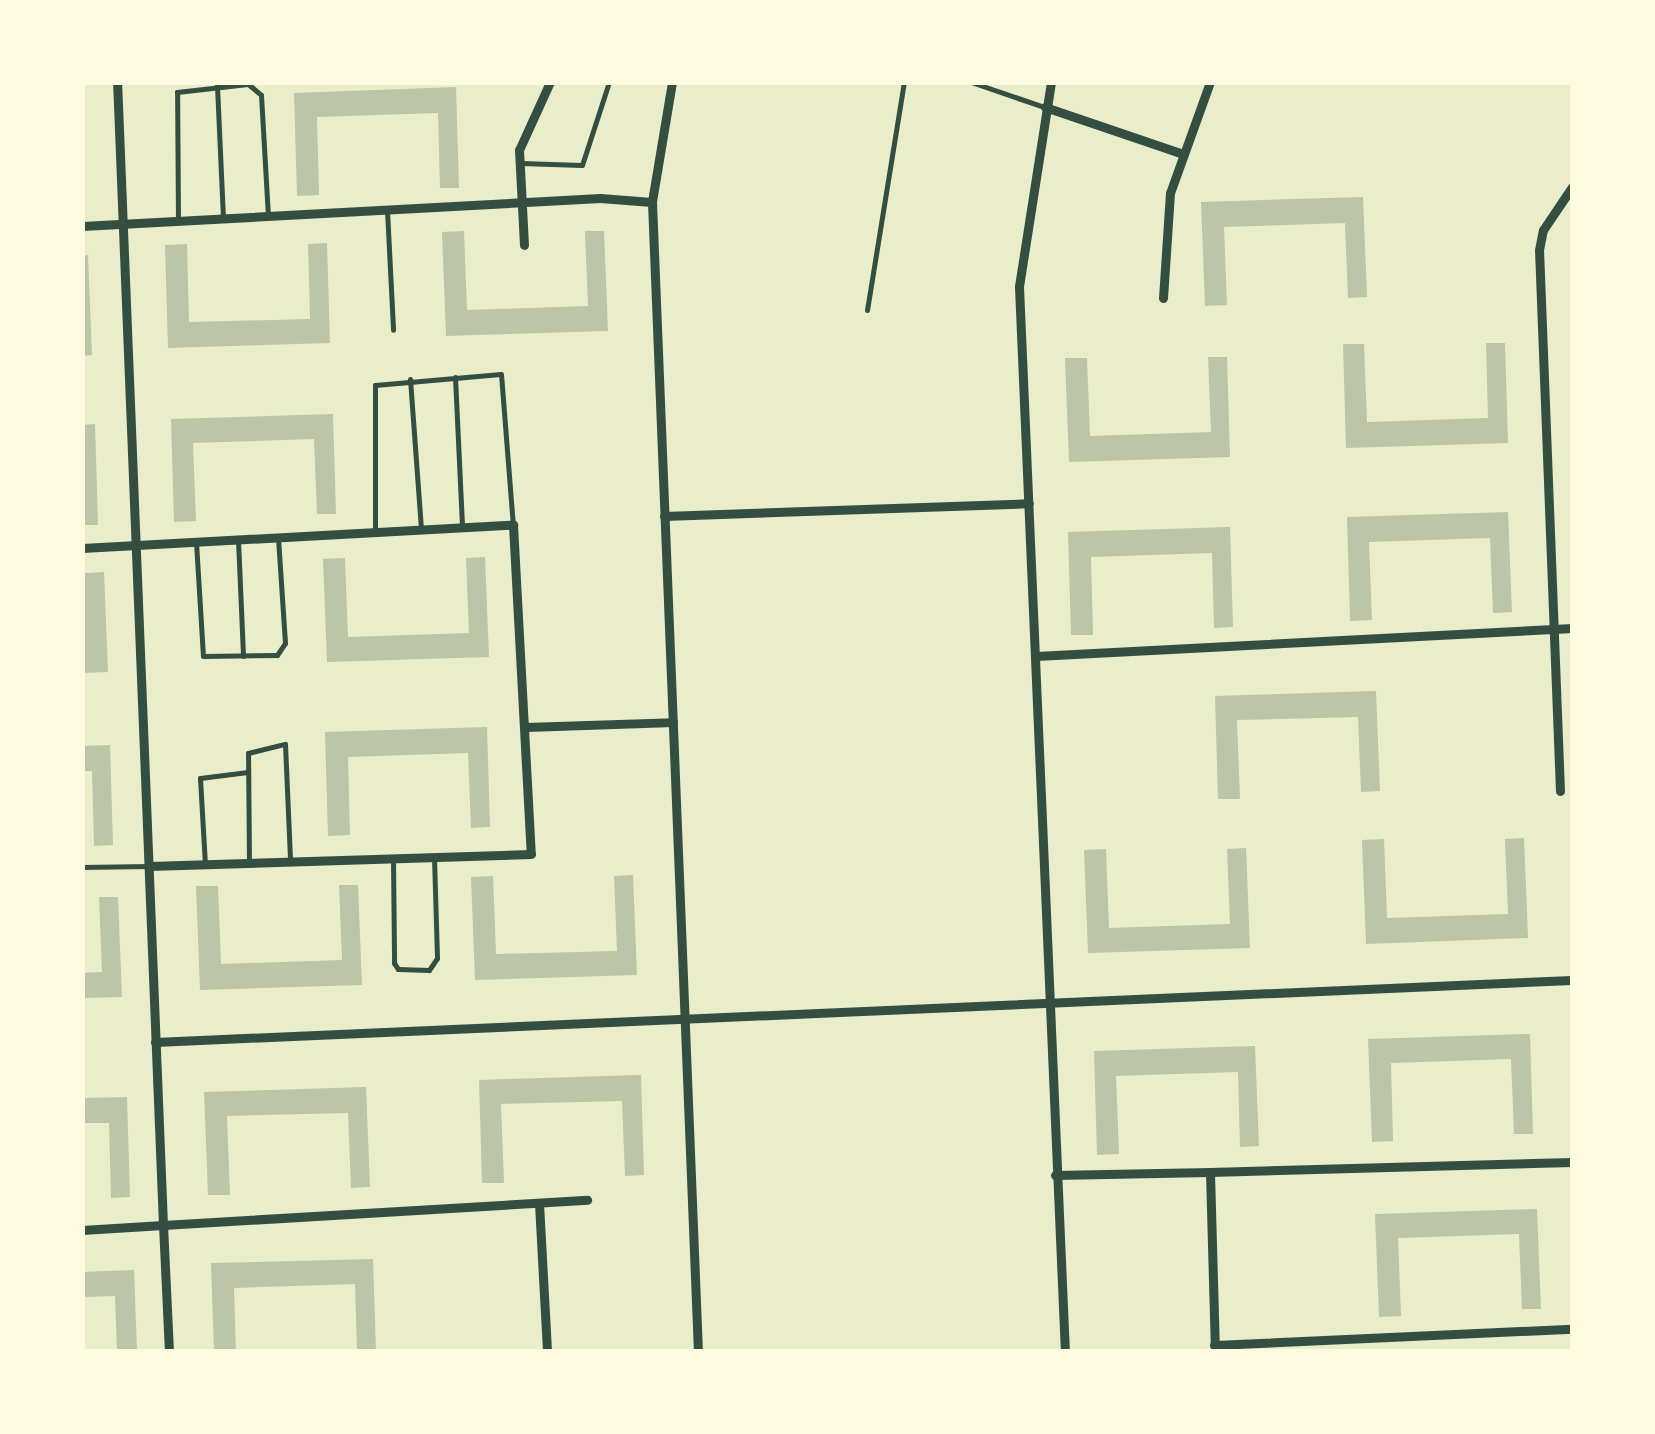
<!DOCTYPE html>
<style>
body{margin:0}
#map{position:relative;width:1655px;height:1434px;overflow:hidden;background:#e9edc9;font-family:Karla,sans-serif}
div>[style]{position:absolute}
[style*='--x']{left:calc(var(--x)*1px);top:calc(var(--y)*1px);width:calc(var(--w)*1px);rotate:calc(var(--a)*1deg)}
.building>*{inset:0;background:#bcc5a7}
.service>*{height:5px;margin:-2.5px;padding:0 2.5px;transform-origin:2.5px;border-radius:2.5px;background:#344e41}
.minor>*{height:9px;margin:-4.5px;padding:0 4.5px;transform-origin:4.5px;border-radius:4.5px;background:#344e41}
span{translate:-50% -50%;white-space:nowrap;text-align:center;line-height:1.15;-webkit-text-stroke:8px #fefae0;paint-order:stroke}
.frame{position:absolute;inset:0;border:85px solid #fefae0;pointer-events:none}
</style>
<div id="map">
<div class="building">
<i style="clip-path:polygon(456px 87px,459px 188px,440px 188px,438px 113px,317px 117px,319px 195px,297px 196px,294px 93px)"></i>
<i style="clip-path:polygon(1363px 197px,1367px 297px,1348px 298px,1345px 223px,1224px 227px,1227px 305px,1205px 306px,1201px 202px)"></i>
<i style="clip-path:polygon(464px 231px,467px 310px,588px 306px,585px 231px,604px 231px,608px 331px,446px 336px,442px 232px)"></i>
<i style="clip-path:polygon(327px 243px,330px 343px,168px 348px,165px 245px,187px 244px,189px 322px,310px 319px,308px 244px)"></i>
<i style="clip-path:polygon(88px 255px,92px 355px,82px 356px,82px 256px)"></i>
<i style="clip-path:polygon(1486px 343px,1505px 343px,1508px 443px,1346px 448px,1343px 344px,1364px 344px,1367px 422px,1488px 418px)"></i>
<i style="clip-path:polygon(1208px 357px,1227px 357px,1230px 457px,1069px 462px,1065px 358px,1087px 358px,1090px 436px,1211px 432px)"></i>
<i style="clip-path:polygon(333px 414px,336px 514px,317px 514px,314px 439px,193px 443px,196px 521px,174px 522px,171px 419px)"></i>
<i style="clip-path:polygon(95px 424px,98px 525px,82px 525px,82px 425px)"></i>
<i style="clip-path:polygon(1508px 512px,1512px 612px,1493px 613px,1490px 538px,1369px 542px,1372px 620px,1350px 621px,1347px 517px)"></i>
<i style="clip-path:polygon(1230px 527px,1233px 627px,1214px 628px,1212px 553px,1091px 557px,1093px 635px,1071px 635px,1068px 532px)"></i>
<i style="clip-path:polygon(485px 557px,489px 657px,327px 662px,323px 559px,345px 558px,348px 637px,469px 633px,466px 558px)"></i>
<i style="clip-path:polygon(104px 572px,108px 672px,82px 673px,85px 573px)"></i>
<i style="clip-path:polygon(1376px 691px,1380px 791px,1361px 792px,1358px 717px,1237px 720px,1240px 799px,1218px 799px,1215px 696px)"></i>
<i style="clip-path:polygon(487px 727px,490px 827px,471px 828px,468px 753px,348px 757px,350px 835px,328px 836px,325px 732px)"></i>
<i style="clip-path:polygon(110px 745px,113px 845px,94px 846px,92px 771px,82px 771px,82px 746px)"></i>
<i style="clip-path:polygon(1524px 838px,1528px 938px,1366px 944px,1362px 840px,1384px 839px,1387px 918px,1508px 914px,1505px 839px)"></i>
<i style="clip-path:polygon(1246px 848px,1250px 948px,1088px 953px,1084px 850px,1106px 849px,1109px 928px,1230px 924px,1227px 849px)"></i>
<i style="clip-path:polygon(633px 875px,637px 975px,475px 980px,471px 877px,493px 876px,496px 954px,617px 951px,614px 876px)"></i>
<i style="clip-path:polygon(339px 885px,358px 885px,362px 985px,200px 990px,196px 886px,218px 886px,221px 964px,342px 960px)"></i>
<i style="clip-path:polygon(99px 897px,118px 897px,122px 997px,82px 998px,82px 973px,102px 972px)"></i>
<i style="clip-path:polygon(1530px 1034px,1533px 1134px,1514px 1134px,1511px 1059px,1391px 1063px,1393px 1141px,1372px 1142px,1368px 1039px)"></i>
<i style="clip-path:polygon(1255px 1046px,1259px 1146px,1240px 1147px,1238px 1072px,1116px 1076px,1119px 1154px,1097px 1155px,1094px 1051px)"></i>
<i style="clip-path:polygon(641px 1075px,644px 1175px,625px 1176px,622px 1101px,501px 1104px,504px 1183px,482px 1183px,479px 1080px)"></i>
<i style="clip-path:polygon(366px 1087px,370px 1187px,351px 1188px,348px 1113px,227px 1116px,230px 1195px,208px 1195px,204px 1092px)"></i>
<i style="clip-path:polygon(127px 1097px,130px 1197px,111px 1198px,109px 1123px,82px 1123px,82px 1098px)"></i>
<i style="clip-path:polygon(1537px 1209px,1541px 1309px,1522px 1309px,1519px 1234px,1398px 1238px,1401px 1316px,1379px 1317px,1375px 1214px)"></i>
<i style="clip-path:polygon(373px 1259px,376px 1352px,357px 1352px,355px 1284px,234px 1288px,236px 1352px,214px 1352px,211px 1263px)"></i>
<i style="clip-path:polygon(134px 1270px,137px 1352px,117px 1352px,115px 1296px,82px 1297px,82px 1272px)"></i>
</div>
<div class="service">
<i style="--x:971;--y:82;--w:77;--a:18.9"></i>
<i style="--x:217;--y:86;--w:131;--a:87.4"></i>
<i style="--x:520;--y:163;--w:62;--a:1.8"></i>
<i style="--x:582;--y:165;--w:87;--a:-72"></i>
<i style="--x:387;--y:210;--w:120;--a:87.1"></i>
<i style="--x:178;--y:220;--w:128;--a:-90.4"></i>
<i style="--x:177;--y:92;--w:71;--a:-6.4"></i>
<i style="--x:248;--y:84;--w:17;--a:40"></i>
<i style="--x:261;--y:95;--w:121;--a:86.7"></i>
<i style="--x:867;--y:310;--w:231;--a:-80.8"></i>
<i style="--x:455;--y:377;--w:151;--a:87.3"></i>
<i style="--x:410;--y:379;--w:151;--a:85.8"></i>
<i style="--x:375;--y:532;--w:147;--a:-90"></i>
<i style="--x:375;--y:385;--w:126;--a:-5"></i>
<i style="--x:501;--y:374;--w:151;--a:85.5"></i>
<i style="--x:238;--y:540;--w:116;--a:87.5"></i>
<i style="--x:196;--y:542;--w:114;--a:86.5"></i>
<i style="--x:203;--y:656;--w:74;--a:-0.8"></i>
<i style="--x:277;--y:655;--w:14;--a:-56"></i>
<i style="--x:285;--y:643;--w:105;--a:-93.8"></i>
<i style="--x:393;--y:859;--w:104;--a:89.4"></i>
<i style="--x:394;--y:963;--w:7;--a:56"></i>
<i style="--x:398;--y:969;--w:31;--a:2"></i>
<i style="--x:429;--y:970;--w:14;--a:-56"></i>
<i style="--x:437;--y:958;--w:99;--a:-91.7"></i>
<i style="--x:249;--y:863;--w:110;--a:-90.5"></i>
<i style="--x:248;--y:753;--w:38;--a:-14"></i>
<i style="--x:285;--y:744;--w:116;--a:87.5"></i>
<i style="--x:205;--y:865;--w:87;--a:-93.3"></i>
<i style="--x:200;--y:778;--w:48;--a:-7.1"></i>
<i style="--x:82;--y:867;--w:67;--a:-0.9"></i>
</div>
<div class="minor">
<i style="--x:672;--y:82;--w:122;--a:99.5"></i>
<i style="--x:652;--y:202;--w:1151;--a:87.71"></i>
<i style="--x:1051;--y:82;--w:207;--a:98.9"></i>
<i style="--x:1019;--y:287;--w:1066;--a:87.53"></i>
<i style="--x:1045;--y:107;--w:146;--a:18.8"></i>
<i style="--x:82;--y:226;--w:519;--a:-3.09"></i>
<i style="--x:600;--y:198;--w:52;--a:4.4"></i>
<i style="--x:524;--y:245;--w:95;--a:-93"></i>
<i style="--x:519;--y:150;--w:75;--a:-65.5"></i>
<i style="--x:1163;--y:298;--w:105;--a:-86.2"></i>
<i style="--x:1170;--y:193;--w:118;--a:-70.2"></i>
<i style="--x:664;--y:516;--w:365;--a:-2"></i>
<i style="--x:82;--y:548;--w:432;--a:-3.1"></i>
<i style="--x:513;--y:525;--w:329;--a:86.9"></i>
<i style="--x:531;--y:854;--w:382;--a:178.2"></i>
<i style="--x:1036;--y:656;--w:537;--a:-2.99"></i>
<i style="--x:526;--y:727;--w:147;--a:-1.9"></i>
<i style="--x:1560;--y:791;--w:541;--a:-92.22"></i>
<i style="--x:1539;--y:250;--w:20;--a:-79"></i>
<i style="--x:1543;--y:230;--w:52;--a:-56"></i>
<i style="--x:155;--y:1042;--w:1418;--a:-2.51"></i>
<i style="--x:1055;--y:1175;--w:155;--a:-1.1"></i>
<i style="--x:539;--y:1203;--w:149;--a:86.9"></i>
<i style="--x:82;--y:1230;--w:81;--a:-3.5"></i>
<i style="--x:163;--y:1225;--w:1144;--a:-92.3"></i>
<i style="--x:1214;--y:1345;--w:358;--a:-2.6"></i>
<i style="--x:169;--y:1352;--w:127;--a:-92.7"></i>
<i style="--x:163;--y:1225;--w:425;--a:-3.4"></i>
<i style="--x:1215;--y:1352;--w:180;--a:-91.6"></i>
<i style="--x:1210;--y:1172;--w:362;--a:-1.6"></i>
</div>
<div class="frame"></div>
</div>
